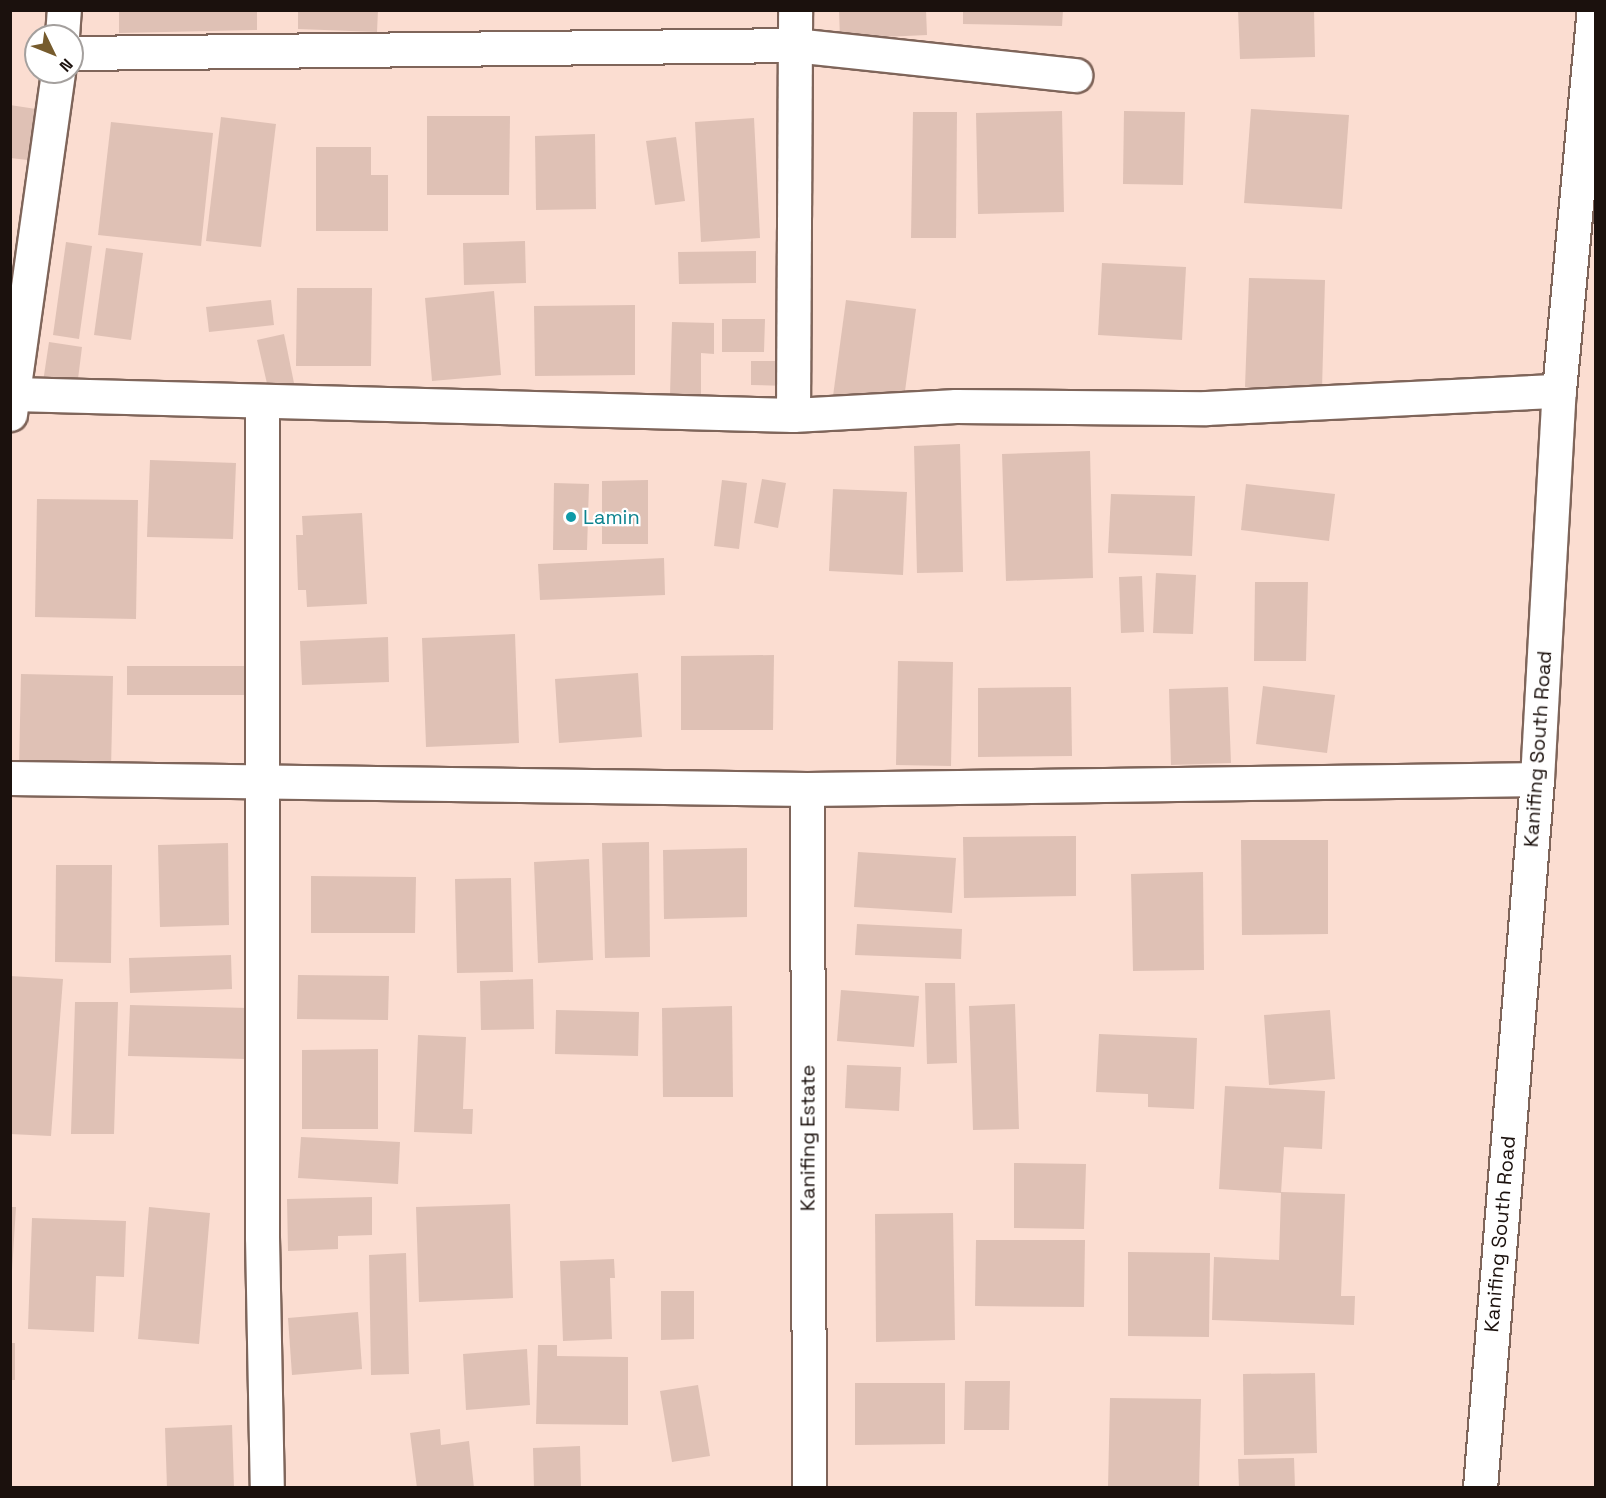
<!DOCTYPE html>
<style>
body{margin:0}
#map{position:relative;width:1606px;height:1498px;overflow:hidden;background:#fbddd1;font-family:"Space Grotesk",sans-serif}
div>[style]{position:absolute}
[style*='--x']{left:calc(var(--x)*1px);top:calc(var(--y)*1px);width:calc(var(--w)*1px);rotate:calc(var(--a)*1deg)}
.building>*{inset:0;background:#dfc1b5}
.roads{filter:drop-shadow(2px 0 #7f655a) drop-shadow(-2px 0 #7f655a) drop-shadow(0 2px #7f655a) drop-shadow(0 -2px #7f655a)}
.minor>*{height:33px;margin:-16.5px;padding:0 16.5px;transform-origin:16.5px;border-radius:16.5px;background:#fff}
.tertiary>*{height:33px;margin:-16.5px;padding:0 16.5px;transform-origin:16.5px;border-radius:16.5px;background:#fff}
.dots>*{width:16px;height:16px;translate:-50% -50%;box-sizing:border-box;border:3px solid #fff;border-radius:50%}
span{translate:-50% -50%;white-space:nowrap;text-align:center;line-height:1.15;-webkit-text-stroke:4.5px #fff;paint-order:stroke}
.culture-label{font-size:20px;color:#0d838f}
.left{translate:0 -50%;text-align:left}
.street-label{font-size:20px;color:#1b110d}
.frame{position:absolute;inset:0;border:12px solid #1b110d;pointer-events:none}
.north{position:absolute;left:24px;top:24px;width:60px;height:60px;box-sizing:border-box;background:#fff;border:2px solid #a4a09e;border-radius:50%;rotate:133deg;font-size:16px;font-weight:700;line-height:24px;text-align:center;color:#1b110d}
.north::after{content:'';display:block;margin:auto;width:21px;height:27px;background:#765b2d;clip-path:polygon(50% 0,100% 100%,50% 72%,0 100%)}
</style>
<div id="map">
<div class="building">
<i style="clip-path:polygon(119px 10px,257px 10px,257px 30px,119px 33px)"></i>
<i style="clip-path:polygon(298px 10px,378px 10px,377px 32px,298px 29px)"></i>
<i style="clip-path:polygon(839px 10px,926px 10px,927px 35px,840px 39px)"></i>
<i style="clip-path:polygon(963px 10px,1063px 10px,1062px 26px,963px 24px)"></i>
<i style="clip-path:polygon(1238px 10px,1314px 10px,1315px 57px,1240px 59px)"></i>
<i style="clip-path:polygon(10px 105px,36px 109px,28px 160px,10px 158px)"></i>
<i style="clip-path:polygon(1251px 109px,1349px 115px,1342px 209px,1244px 203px)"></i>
<i style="clip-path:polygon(1062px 111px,1064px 212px,978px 214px,976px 113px)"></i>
<i style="clip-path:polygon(1124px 111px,1185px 112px,1183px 185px,1123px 184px)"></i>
<i style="clip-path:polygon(913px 112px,957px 112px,956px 238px,911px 238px)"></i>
<i style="clip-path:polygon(427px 116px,510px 116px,509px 195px,427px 195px)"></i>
<i style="clip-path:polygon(221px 117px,276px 124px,261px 247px,206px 241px)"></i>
<i style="clip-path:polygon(754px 118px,760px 238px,701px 242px,695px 122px)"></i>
<i style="clip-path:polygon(111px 122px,213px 133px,201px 246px,98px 235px)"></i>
<i style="clip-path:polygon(595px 134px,596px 209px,536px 210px,535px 136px)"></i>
<i style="clip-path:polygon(676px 137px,685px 201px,655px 205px,646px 141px)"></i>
<i style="clip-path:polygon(316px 147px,371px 147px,371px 175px,388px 175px,388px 231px,316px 231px)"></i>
<i style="clip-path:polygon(525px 241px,526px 283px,464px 285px,463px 243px)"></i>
<i style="clip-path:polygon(66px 242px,92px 246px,79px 339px,53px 335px)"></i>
<i style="clip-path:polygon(106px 248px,143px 253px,131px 340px,94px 335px)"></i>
<i style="clip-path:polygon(756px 251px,756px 283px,679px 284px,678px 252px)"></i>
<i style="clip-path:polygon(1102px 263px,1186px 267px,1182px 340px,1098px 335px)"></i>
<i style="clip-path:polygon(1249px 278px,1325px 280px,1322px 389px,1245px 387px)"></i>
<i style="clip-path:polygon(297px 288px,372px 288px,371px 366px,296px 366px)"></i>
<i style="clip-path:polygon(494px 291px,501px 375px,432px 381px,425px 298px)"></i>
<i style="clip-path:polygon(271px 300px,274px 325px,209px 332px,206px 307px)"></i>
<i style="clip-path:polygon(846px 300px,916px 309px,903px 406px,833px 396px)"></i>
<i style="clip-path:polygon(635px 305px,635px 375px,535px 376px,534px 306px)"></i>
<i style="clip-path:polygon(722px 319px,765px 319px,764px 352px,722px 352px)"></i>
<i style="clip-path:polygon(672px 322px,714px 323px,714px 354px,701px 353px,701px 395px,670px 395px)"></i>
<i style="clip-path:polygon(284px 334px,294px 383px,268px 388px,257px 340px)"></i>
<i style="clip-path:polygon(49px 342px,82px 347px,77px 387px,43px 382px)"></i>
<i style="clip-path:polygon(751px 361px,788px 361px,787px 386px,751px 385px)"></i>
<i style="clip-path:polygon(960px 444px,963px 572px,917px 573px,914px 446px)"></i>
<i style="clip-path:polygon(1090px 451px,1093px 578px,1006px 581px,1002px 454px)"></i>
<i style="clip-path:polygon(150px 460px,236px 463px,233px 539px,147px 537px)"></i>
<i style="clip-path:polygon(762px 479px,786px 483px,778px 528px,754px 523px)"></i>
<i style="clip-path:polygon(648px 480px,648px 544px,602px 544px,602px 481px)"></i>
<i style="clip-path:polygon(722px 480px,747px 483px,739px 549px,714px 546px)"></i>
<i style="clip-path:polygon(554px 483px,589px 484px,587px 550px,553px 550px)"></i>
<i style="clip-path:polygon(1246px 484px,1335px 494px,1329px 541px,1241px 530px)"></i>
<i style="clip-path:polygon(833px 489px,907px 492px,903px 575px,829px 571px)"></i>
<i style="clip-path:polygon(1111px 494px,1195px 496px,1192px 556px,1108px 553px)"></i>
<i style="clip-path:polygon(37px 499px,138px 500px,136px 619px,35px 617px)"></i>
<i style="clip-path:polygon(362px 513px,367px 604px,307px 607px,306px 590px,298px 590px,296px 535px,303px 535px,302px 516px)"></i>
<i style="clip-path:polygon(664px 558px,665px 595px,540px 600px,538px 564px)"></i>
<i style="clip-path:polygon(1156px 573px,1196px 575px,1193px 634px,1153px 633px)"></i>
<i style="clip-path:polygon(1142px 576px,1144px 632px,1121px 633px,1119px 577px)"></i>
<i style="clip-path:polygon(1255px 582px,1308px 582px,1306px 661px,1254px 661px)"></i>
<i style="clip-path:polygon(515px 634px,519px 743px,426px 747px,422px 638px)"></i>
<i style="clip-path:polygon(388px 637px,389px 682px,302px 685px,300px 641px)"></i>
<i style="clip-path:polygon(774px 655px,773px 730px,681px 730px,681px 656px)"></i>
<i style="clip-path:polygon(898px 661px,953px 662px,951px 766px,896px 765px)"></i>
<i style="clip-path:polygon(127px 666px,254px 666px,253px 695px,127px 695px)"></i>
<i style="clip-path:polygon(638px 673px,642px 737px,559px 743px,555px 679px)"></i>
<i style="clip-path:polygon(21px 674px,113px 676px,111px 770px,19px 769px)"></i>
<i style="clip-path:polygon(1263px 686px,1335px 695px,1327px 753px,1256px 744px)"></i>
<i style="clip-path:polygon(1071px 687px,1072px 756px,978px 757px,978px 688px)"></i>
<i style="clip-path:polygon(1228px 687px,1231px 763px,1171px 765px,1169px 689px)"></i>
<i style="clip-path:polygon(1076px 836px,1076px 896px,964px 898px,963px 837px)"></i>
<i style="clip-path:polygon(1241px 840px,1328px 840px,1328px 934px,1242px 935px)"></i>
<i style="clip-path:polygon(649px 842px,650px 957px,605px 958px,602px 843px)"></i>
<i style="clip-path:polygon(228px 843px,229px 925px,160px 927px,158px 845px)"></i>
<i style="clip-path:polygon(747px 848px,747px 917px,664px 919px,663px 850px)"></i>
<i style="clip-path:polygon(858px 852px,956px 858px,952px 913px,854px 907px)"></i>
<i style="clip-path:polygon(589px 859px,593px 960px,538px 963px,534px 862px)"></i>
<i style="clip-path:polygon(56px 865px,112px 865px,111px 963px,55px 962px)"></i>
<i style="clip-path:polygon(1203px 872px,1204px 970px,1133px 971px,1131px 874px)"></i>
<i style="clip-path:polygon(311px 876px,416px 877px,415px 933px,311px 933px)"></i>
<i style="clip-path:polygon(511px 878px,513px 972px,457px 973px,455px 879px)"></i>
<i style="clip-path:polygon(857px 924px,962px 929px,961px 959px,855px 955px)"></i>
<i style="clip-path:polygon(231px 955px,232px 989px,130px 993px,129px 958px)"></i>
<i style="clip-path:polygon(298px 975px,389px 976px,388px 1020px,297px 1019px)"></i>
<i style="clip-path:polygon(10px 976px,63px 979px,51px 1136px,10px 1134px)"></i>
<i style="clip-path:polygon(533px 979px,534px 1029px,481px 1030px,480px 981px)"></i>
<i style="clip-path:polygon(925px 983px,955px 983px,957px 1063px,927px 1064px)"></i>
<i style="clip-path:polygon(841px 990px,919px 996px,914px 1047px,837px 1041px)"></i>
<i style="clip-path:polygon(75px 1002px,118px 1002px,114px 1134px,71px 1134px)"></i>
<i style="clip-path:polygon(1015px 1004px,1019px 1129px,973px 1130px,969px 1006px)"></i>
<i style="clip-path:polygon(130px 1005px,248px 1008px,246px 1059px,128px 1056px)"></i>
<i style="clip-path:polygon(732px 1006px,733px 1097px,663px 1097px,662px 1008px)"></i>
<i style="clip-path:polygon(556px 1010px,639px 1012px,638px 1056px,555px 1054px)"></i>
<i style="clip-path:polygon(1330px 1010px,1335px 1079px,1269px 1085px,1264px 1015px)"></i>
<i style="clip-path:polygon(1099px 1034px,1197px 1038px,1194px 1109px,1148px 1107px,1148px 1094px,1096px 1092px)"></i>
<i style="clip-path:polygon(418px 1035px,466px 1037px,463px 1109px,473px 1109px,472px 1134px,414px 1132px)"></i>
<i style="clip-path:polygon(378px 1049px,378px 1129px,302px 1129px,302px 1050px)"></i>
<i style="clip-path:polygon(847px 1065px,901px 1067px,899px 1111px,845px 1108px)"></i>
<i style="clip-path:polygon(1225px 1086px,1325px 1091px,1322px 1149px,1284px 1147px,1281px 1193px,1219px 1189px)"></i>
<i style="clip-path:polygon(301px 1137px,400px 1142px,398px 1184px,298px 1178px)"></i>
<i style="clip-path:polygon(1014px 1163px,1086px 1164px,1084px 1229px,1014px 1228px)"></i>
<i style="clip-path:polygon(1281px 1192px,1345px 1194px,1341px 1296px,1355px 1296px,1354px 1325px,1212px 1320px,1214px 1257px,1279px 1260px)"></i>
<i style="clip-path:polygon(372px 1197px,372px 1235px,338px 1236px,338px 1249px,288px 1251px,287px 1199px)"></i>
<i style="clip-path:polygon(510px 1204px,513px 1298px,419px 1302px,416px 1207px)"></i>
<i style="clip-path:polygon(10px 1207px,16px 1207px,12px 1271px,10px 1271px)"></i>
<i style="clip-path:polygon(149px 1207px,210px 1213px,199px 1344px,138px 1339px)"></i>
<i style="clip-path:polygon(953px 1213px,955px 1340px,876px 1342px,875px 1214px)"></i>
<i style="clip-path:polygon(32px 1218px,126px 1221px,124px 1277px,96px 1276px,94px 1332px,28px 1329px)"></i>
<i style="clip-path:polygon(976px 1240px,1085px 1240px,1084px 1307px,975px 1306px)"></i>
<i style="clip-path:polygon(1128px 1252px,1210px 1253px,1209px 1337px,1128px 1336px)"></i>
<i style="clip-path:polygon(406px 1253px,409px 1374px,371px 1375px,369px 1255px)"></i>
<i style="clip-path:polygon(614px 1259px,615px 1278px,610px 1278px,612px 1339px,563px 1341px,560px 1261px)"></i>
<i style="clip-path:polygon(661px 1291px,694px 1291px,694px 1339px,661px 1340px)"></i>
<i style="clip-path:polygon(358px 1312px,362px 1369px,292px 1375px,288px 1318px)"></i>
<i style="clip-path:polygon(10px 1343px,15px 1343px,15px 1380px,10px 1380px)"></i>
<i style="clip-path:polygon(538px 1345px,557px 1345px,557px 1356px,628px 1357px,628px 1425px,536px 1424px)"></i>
<i style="clip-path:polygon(527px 1349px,530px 1405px,466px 1410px,463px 1354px)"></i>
<i style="clip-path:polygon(1315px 1373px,1317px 1453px,1244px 1455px,1243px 1374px)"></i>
<i style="clip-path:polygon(965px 1381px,1010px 1381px,1009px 1430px,964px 1430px)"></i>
<i style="clip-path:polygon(855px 1383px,945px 1383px,945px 1444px,855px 1445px)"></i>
<i style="clip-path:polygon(698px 1385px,710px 1456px,672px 1462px,660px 1391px)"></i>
<i style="clip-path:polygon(1110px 1398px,1201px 1399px,1199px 1488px,1108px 1488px)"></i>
<i style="clip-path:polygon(232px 1425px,234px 1488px,167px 1488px,165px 1428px)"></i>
<i style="clip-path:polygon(440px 1429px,441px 1445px,469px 1441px,474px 1488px,417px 1488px,410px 1433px)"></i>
<i style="clip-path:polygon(580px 1446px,581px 1488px,534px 1488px,533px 1448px)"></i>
<i style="clip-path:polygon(1294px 1458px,1295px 1488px,1239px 1488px,1238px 1459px)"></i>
</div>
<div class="roads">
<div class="minor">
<i style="--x:62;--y:36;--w:26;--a:-86"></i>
<i style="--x:72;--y:53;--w:722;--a:-0.63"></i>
<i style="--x:794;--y:45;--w:283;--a:6.1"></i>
<i style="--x:14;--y:394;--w:779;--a:1.54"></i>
<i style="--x:793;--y:415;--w:163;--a:-3.2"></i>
<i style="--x:956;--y:406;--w:250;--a:0.5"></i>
<i style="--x:1206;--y:408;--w:353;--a:-2.8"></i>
<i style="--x:262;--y:401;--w:836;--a:90"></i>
<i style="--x:262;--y:1237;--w:251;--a:88.9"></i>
<i style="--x:10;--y:414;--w:345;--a:-82"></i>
<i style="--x:793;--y:415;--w:405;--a:-89.7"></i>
<i style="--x:10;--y:778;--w:797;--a:0.79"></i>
<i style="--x:807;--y:789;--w:730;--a:-0.78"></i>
<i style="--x:807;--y:789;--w:699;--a:89.84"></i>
</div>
<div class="tertiary">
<i style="--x:1480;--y:1488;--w:711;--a:-85.4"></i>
<i style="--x:1537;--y:779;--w:389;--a:-86.8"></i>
<i style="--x:1559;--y:391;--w:383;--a:-84.8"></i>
</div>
</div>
<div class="dots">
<i style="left:571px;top:517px;background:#0f9aa8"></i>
</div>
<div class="culture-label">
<span class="left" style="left:583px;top:517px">Lamin</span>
</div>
<div class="street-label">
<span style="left:1538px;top:749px;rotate:-86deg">Kanifing South Road</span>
<span style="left:808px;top:1138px;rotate:-90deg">Kanifing Estate</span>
<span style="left:1500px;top:1234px;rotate:-85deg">Kanifing South Road</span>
</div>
<div class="frame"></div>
<div class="north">N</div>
</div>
